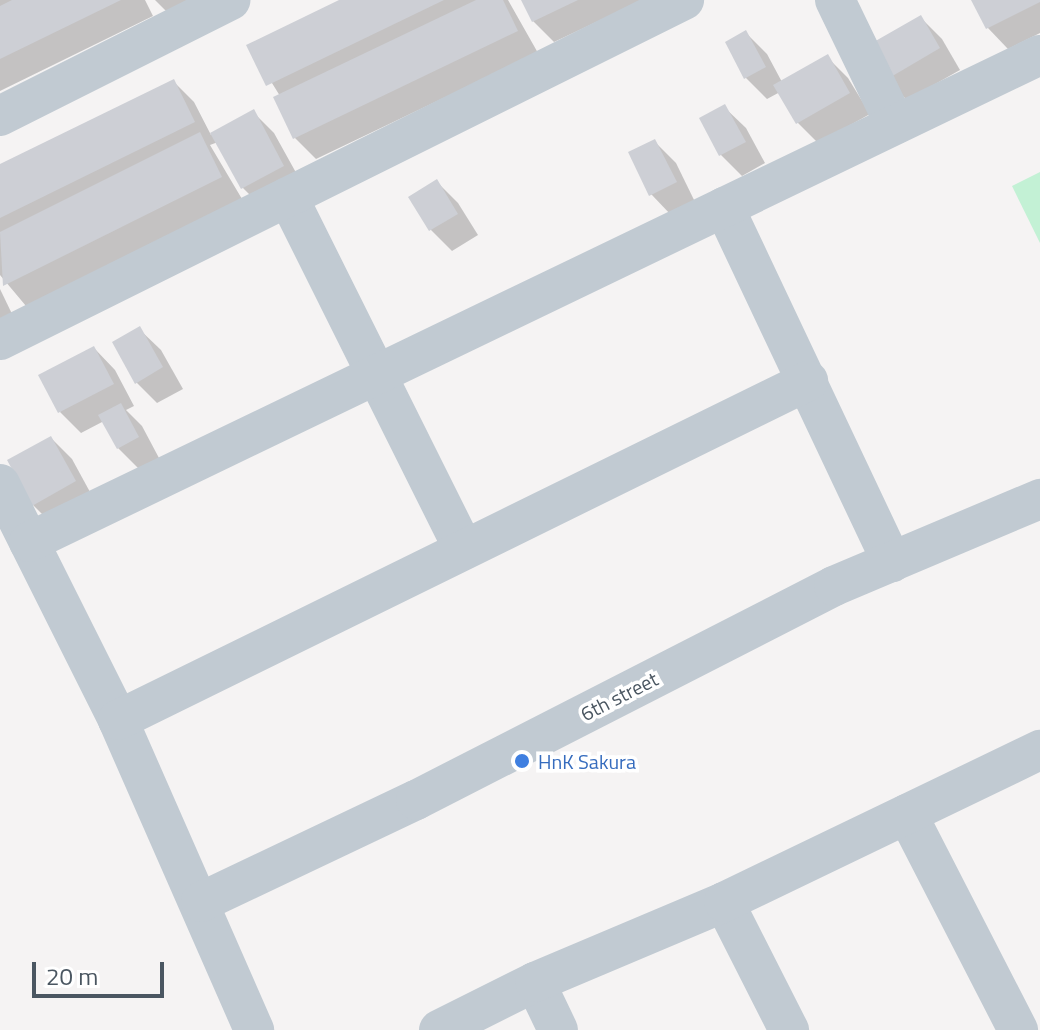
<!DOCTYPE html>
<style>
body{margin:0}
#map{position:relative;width:1040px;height:1030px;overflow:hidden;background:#f5f3f3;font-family:"Titillium Web",sans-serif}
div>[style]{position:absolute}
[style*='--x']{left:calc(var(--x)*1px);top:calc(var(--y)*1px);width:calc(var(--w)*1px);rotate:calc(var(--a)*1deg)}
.green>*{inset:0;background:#c3f1d5}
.shadow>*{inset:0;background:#0003}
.building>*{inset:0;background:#cdcfd5}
.street>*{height:40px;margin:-20px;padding:0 20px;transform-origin:20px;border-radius:20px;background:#c1cad2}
.dots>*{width:22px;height:22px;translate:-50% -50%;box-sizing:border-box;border:4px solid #fff;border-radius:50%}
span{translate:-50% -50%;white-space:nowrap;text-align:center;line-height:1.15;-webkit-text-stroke:7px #fff;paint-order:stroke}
.street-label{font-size:20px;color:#4a5661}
.shop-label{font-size:20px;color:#366cbe}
.left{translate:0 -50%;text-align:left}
.scale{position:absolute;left:32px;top:962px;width:132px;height:36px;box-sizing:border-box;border:4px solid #4a5661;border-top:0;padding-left:10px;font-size:24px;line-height:28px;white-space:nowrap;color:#4a5661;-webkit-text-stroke:6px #fff;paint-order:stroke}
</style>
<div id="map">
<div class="green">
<i style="clip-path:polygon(1040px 172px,1040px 243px,1012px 186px)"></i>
</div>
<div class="shadow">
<i style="clip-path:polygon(0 0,145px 0,153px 16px,0 91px)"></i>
<i style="clip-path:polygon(155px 0,211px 0,177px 22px)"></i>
<i style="clip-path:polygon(343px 0,508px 0,538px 53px,316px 159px,295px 138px,276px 98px,280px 96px,249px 46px)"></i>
<i style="clip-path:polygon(523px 0,643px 0,554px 42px,533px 21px)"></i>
<i style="clip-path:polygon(973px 0,1040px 0,1040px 33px,1008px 49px,987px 27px)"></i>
<i style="clip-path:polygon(920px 17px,942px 39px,960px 70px,907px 100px,885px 79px)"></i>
<i style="clip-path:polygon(746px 33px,767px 54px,782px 82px,827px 57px,848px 78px,870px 114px,818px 143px,797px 122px,780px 92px,767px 99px,745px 77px)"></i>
<i style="clip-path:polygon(173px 81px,194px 102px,211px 135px,253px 112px,274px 133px,304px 187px,264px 209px,243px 188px,218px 142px,210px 145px,242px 199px,26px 306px,0 275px,0 166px)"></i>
<i style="clip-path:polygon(724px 107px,746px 128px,765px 163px,742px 176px,721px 155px)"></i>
<i style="clip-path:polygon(655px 142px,676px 163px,696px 204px,672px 216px,651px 194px)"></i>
<i style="clip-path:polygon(437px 182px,458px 203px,478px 235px,452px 251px,431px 230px)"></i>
<i style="clip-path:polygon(0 289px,14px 318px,0 325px)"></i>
<i style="clip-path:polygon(139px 329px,161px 350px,183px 389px,157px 403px,136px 382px)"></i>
<i style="clip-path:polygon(94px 348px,115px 370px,134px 406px,126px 410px,142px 426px,159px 458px,139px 469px,118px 448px,104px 421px,81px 433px,60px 412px)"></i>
<i style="clip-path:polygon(51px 438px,72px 459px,96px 503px,54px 526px,33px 505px)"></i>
</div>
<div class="building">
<i style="clip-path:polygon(12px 0,121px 0,0 59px,0 6px)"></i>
<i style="clip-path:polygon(339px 0,444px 0,266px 86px,246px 45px)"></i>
<i style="clip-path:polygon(476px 0,503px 0,518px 31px,293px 139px,273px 97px)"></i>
<i style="clip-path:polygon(521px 0,578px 0,532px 22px)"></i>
<i style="clip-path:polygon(971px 0,1040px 0,1040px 2px,986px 29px)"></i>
<i style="clip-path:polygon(921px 15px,940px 48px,884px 81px,865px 47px)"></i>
<i style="clip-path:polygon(746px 30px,766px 67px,744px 79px,725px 42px)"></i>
<i style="clip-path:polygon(828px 54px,850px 93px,796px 124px,773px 85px)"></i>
<i style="clip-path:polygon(174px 79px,195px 122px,0 218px,0 164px)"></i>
<i style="clip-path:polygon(725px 104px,746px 142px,719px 156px,699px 118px)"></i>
<i style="clip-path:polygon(254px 109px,284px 166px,241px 189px,210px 133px)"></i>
<i style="clip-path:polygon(200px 132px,222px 177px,3px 286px,0 232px)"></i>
<i style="clip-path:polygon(655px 139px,677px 182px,649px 196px,628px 152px)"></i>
<i style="clip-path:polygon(437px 179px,458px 214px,429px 231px,408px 197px)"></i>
<i style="clip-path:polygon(140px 326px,163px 367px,135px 384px,112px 342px)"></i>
<i style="clip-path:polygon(94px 346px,114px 384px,58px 413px,38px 375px)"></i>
<i style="clip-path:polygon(121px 403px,139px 437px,117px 449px,98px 415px)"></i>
<i style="clip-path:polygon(51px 436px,76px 481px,32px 506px,7px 460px)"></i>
</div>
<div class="street">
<i style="--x:835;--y:0;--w:138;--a:64.2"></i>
<i style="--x:0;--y:116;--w:258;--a:-26.7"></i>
<i style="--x:288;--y:197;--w:394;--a:63.5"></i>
<i style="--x:724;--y:207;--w:393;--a:64.7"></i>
<i style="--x:0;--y:340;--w:764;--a:-26.43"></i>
<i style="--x:0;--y:484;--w:264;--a:63.4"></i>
<i style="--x:118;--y:720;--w:339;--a:66.3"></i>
<i style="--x:29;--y:542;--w:1122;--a:-25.72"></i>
<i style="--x:118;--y:720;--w:769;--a:-26.17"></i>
<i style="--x:907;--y:814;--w:243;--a:62.8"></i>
<i style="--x:201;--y:902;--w:238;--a:-25.4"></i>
<i style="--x:416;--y:800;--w:470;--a:-27.1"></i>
<i style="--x:834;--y:586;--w:224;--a:-22.9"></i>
<i style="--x:724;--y:902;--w:144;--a:63.1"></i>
<i style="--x:535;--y:982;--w:53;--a:64.4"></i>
<i style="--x:439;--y:1030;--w:107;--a:-26.6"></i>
<i style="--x:535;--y:982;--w:205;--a:-22.9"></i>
<i style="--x:724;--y:902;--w:351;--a:-25.7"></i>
</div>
<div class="dots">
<i style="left:522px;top:761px;background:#3f7fe0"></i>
</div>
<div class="street-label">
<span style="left:619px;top:696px;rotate:-27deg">6th street</span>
</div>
<div class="shop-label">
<span class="left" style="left:538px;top:761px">HnK Sakura</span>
</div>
<div class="scale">20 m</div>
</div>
